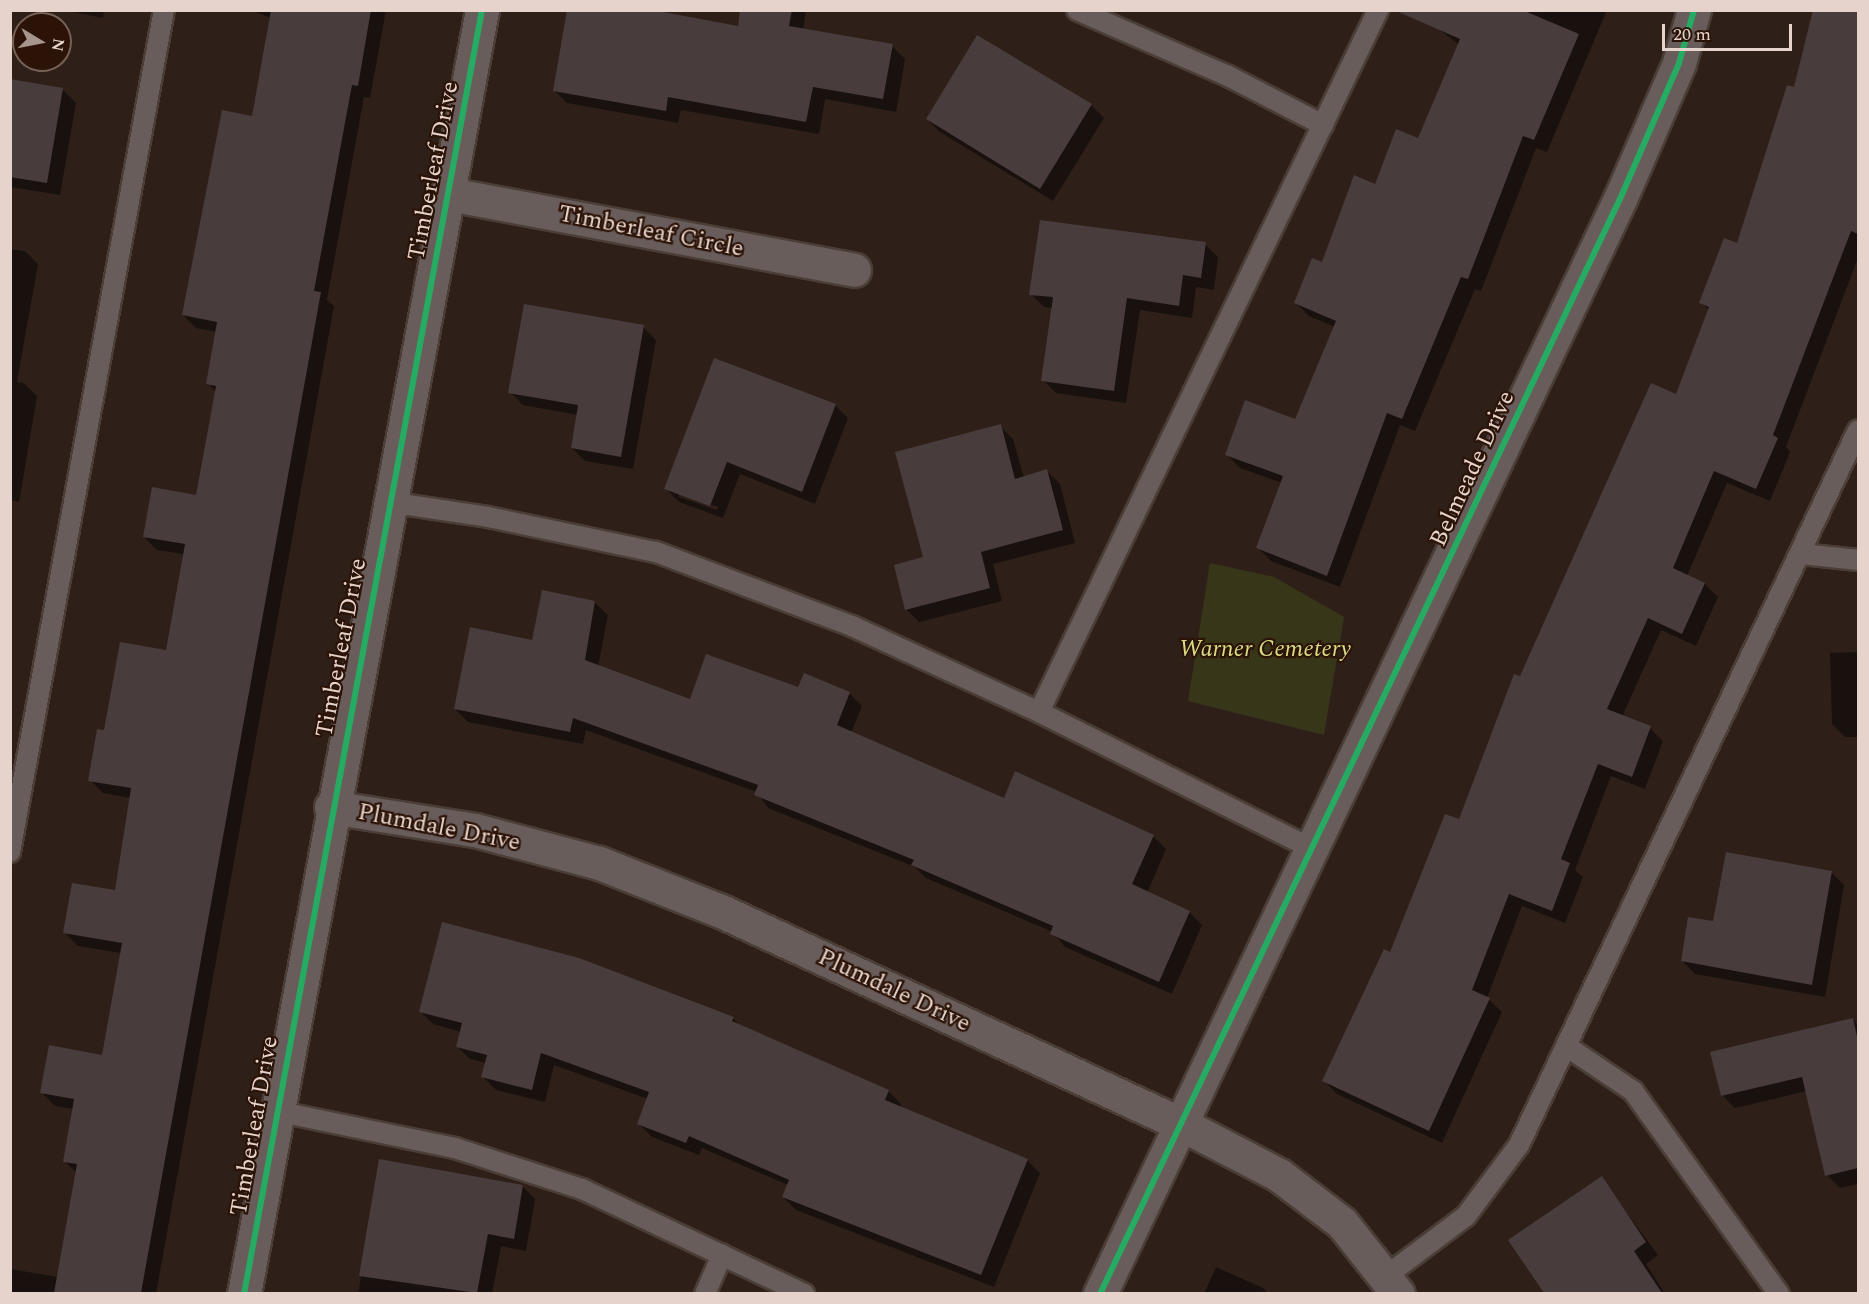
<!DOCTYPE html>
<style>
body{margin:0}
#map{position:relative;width:1869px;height:1304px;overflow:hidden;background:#2e2019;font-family:Spectral,serif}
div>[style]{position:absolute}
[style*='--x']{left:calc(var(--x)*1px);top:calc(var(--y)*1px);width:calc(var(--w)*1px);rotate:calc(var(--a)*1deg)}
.green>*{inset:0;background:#383619}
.shadow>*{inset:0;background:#0007}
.building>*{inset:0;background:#483c3c}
.roads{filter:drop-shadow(2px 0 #4a3e37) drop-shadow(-2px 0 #4a3e37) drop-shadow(0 2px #4a3e37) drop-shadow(0 -2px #4a3e37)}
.service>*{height:20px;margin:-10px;padding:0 10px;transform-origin:10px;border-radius:10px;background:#695d5c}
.minor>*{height:33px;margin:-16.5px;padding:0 16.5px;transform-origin:16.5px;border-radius:16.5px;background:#695d5c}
.cycleway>*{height:6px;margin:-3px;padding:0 3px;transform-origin:3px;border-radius:3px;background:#26ab63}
span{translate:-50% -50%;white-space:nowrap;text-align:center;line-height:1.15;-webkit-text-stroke:4.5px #2c1307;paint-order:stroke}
.street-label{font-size:24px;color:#e6d4cc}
.park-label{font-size:24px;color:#d8dd82;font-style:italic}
.frame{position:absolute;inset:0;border:12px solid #e6d4cc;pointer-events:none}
.north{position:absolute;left:12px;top:12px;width:60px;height:60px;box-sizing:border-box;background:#2c1307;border:2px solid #766056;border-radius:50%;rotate:100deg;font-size:16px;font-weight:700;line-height:24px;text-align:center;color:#e6d4cc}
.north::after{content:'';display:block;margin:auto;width:21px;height:27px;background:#a6958d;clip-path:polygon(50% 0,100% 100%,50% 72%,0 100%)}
.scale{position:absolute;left:1662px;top:24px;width:130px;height:27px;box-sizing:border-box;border:3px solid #e6d4cc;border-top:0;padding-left:8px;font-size:18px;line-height:21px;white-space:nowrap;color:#e6d4cc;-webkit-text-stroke:4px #2c1307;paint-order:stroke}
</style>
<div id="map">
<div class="green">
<i style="clip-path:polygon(1210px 563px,1274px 577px,1344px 617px,1324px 735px,1188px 701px)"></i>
</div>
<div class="shadow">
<i style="clip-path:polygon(63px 10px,104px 10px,103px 18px)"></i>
<i style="clip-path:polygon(250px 10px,386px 10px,370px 98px,364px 97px,327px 300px,334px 306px,156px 1294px,10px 1294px,10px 1269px,58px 1277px,77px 1173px,64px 1161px,73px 1109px,55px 1106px,42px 1093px,103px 1057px,121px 953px,78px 946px,65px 933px,116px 892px,131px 798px,103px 793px,90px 780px,105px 732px,167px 652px,184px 554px,157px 550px,144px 537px,197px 496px,216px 392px,208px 384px,217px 332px,196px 328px,183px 315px,253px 118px,271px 18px)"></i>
<i style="clip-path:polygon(742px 10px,806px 10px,803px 30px,892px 46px,905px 59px,896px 112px,825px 99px,819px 134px,681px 110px,678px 123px,567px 103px,554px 90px,739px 27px)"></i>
<i style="clip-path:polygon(1447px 10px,1607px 10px,1547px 152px,1536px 148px,1481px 291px,1475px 289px,1415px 431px,1400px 425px,1340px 587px,1271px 561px,1258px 548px,1282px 483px,1240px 468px,1227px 455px,1296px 421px,1335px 327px,1309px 316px,1296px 303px,1376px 186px,1419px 140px,1459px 45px,1439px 29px)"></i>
<i style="clip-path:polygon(1848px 10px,1858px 13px,1858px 258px,1786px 447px,1790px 452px,1770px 501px,1727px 483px,1687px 576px,1705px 584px,1718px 597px,1696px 646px,1661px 630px,1622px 717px,1650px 728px,1663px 741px,1645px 789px,1611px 776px,1575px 870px,1583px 877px,1565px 923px,1522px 906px,1487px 998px,1502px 1012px,1442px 1143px,1337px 1094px,1324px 1081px,1460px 821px,1521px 678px,1677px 396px,1710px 311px,1701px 302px,1738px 245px,1795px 89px)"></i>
<i style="clip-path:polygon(10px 81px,63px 90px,76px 103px,60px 195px,10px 187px)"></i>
<i style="clip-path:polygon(1091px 105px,1104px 118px,1053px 201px,940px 132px,927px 119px)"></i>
<i style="clip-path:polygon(1205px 244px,1218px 257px,1214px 290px,1196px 287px,1192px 318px,1140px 310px,1126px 403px,1056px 393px,1043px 380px,1053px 308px,1044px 307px,1031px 294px)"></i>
<i style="clip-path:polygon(10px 249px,25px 251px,38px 264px,17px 382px,24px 383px,37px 396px,19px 502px,10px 500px)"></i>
<i style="clip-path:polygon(643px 327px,656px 340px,633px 469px,585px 461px,572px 448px,578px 415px,523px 405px,510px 392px)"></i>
<i style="clip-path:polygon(evenodd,835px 405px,848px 418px,815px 504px,740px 474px,723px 518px,679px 502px,666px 489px,835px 405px,679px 493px,718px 507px,717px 510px,679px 497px,679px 493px)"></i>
<i style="clip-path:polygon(1000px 426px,1013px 439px,1024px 478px,1047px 471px,1060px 484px,1075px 543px,993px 564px,1002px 601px,919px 622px,906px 609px,925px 558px)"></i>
<i style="clip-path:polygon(594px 602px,608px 615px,598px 667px,691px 701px,799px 689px,849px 693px,862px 706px,851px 733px,1005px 800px,1153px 836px,1166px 849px,1147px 893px,1189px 912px,1202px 925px,1172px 994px,1065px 947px,1053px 932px,926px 878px,915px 867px,768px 808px,757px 792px,586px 730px,583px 744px,468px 722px,455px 709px,533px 642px)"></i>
<i style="clip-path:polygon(1858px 652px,1858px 737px,1845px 737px,1832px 724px,1830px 653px)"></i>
<i style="clip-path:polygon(1831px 872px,1844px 885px,1825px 997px,1695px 974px,1682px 961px)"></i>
<i style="clip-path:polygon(420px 1011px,733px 1018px,741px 1027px,888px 1091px,901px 1104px,900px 1108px,1027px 1160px,1040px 1173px,994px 1287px,796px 1210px,783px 1197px,788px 1185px,702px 1148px,699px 1155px,652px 1137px,639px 1124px,648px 1099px,554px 1065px,545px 1102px,496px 1090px,483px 1077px,486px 1063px,470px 1059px,457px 1046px,461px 1032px,433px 1024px)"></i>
<i style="clip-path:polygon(1853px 1019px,1858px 1025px,1858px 1184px,1840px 1188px,1827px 1175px,1807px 1091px,1735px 1108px,1722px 1095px)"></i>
<i style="clip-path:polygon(381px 1161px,522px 1186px,535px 1199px,526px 1251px,501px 1246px,492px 1294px,358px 1294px)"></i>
<i style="clip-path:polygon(1601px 1178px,1658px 1255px,1646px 1264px,1665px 1294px,1546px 1294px,1510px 1240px)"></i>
<i style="clip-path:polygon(1216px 1267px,1263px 1288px,1269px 1294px,1204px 1294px)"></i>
</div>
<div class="building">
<i style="clip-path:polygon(271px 10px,371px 10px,358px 86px,352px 85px,314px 291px,321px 292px,141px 1293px,54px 1293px,77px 1164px,63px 1162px,74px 1099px,40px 1093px,49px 1045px,102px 1055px,122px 943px,63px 933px,72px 883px,115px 890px,131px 788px,88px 781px,97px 729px,104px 730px,120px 642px,166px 650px,185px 544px,143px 537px,152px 487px,196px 495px,216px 386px,206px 384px,217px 322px,182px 315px,222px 110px,252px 116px)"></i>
<i style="clip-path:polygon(567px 10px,652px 10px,738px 26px,740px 10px,792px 10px,789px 26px,893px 44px,883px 99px,813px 87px,806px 122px,668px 97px,666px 111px,553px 91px)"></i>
<i style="clip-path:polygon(1394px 10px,1522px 10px,1579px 34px,1534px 140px,1523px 136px,1468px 279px,1461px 277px,1402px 419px,1387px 413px,1327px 576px,1256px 548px,1283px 476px,1225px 455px,1245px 400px,1295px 419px,1336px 321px,1294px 303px,1312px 258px,1322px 262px,1354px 175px,1375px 184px,1396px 129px,1418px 138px,1460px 39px)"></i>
<i style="clip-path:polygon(1813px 10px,1858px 10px,1858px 234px,1851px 231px,1773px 435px,1778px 438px,1756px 489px,1714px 471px,1673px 568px,1705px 583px,1682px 634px,1648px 618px,1607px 709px,1651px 726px,1632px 777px,1598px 764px,1561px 859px,1570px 863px,1552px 911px,1509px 894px,1472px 990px,1490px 998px,1429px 1131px,1322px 1081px,1384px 949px,1390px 952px,1445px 814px,1459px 819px,1514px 674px,1520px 676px,1651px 383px,1676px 394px,1709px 307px,1699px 303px,1724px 238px,1737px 243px,1787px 85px,1794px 87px)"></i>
<i style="clip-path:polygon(977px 35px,1092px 104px,1040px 189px,926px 119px)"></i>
<i style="clip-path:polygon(10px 79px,63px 88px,47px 183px,10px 177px)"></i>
<i style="clip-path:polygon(1040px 220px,1206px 242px,1201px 278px,1183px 275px,1179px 306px,1127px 298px,1114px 391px,1041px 381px,1053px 297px,1029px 295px)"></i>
<i style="clip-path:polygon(524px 304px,644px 325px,621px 457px,571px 448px,578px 405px,508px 393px)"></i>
<i style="clip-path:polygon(714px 358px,836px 404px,802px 492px,727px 462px,710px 506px,664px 489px)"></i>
<i style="clip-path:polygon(1001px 424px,1015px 479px,1047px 469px,1063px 530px,981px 552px,990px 588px,905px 610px,894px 565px,923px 557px,895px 452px)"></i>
<i style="clip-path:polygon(542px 590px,595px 601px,585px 660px,690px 699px,706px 654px,798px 687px,804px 673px,850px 692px,837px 725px,1004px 798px,1015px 771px,1154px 835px,1132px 884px,1190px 911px,1159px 982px,1050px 934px,1053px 926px,911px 865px,914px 860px,754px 795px,758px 785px,573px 718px,570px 732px,454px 709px,470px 627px,532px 640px)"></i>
<i style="clip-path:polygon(1726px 852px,1832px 871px,1812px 985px,1681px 961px,1688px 917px,1713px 921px)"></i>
<i style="clip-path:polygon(442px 922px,579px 958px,734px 1017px,732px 1021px,889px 1090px,885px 1100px,1028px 1159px,981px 1275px,782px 1197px,789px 1180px,689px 1136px,686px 1143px,637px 1124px,649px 1092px,541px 1053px,532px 1090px,481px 1077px,487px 1055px,456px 1047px,462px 1023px,419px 1012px)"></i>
<i style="clip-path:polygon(1853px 1018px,1858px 1041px,1858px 1168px,1825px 1176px,1802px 1077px,1721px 1096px,1710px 1052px)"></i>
<i style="clip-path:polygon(379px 1159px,523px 1185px,514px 1239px,488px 1234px,477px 1293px,359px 1276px)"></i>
<i style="clip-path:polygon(1602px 1176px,1646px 1242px,1634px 1251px,1662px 1293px,1544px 1293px,1508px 1240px)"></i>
</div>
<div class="roads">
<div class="service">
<i style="--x:1077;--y:10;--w:165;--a:23.6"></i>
<i style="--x:1228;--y:76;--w:107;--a:27.3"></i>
<i style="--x:388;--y:502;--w:101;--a:8.5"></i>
<i style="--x:488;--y:517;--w:172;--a:11.8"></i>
<i style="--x:656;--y:552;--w:210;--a:20.7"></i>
<i style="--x:852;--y:626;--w:206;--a:24.7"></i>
<i style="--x:1039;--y:712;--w:308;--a:26.6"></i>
<i style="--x:1802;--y:554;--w:56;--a:6.1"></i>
<i style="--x:1039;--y:712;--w:780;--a:-64.22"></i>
<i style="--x:10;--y:852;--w:856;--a:-79.64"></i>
<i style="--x:1566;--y:1046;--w:81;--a:33.9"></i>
<i style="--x:1633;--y:1091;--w:250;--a:54.3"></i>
<i style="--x:276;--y:1111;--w:183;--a:11.7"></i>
<i style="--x:455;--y:1148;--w:133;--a:17.9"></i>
<i style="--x:582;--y:1189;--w:246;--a:25.3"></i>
<i style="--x:1386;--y:1276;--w:100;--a:-36.9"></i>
<i style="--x:1466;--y:1216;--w:89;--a:-53.3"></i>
<i style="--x:1519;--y:1145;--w:791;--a:-64.63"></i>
<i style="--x:705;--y:1294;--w:43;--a:-66.4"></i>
</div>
<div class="minor">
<i style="--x:449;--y:194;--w:412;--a:10.6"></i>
<i style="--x:331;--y:807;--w:146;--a:9.1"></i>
<i style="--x:475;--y:830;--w:128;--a:14.9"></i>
<i style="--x:599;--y:863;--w:131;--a:21.5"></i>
<i style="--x:721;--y:911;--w:509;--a:24.85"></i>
<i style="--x:1183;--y:1125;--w:108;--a:27.5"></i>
<i style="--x:1279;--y:1175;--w:79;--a:37.3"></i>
<i style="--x:1342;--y:1223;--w:90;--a:51.7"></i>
<i style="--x:244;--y:1294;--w:1306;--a:-79.5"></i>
<i style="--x:1100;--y:1294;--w:1212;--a:-64.6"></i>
<i style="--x:1620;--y:199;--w:148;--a:-66.5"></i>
<i style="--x:1679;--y:63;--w:55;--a:-74.2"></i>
</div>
</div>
<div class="cycleway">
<i style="--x:244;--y:1294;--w:1306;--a:-79.5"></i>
<i style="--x:1100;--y:1294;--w:1212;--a:-64.6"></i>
<i style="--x:1620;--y:199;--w:148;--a:-66.5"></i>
<i style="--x:1679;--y:63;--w:55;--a:-74.2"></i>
</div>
<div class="street-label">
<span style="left:434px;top:171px;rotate:-79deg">Timberleaf Drive</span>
<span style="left:651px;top:232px;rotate:11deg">Timberleaf Circle</span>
<span style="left:1473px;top:469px;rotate:-65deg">Belmeade Drive</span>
<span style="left:342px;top:648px;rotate:-79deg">Timberleaf Drive</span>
<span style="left:439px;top:828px;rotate:11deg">Plumdale Drive</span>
<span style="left:894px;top:991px;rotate:25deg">Plumdale Drive</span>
<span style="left:255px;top:1126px;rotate:-80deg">Timberleaf Drive</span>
</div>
<div class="park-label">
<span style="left:1265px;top:650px">Warner Cemetery</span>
</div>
<div class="frame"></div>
<div class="north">N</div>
<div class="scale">20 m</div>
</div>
